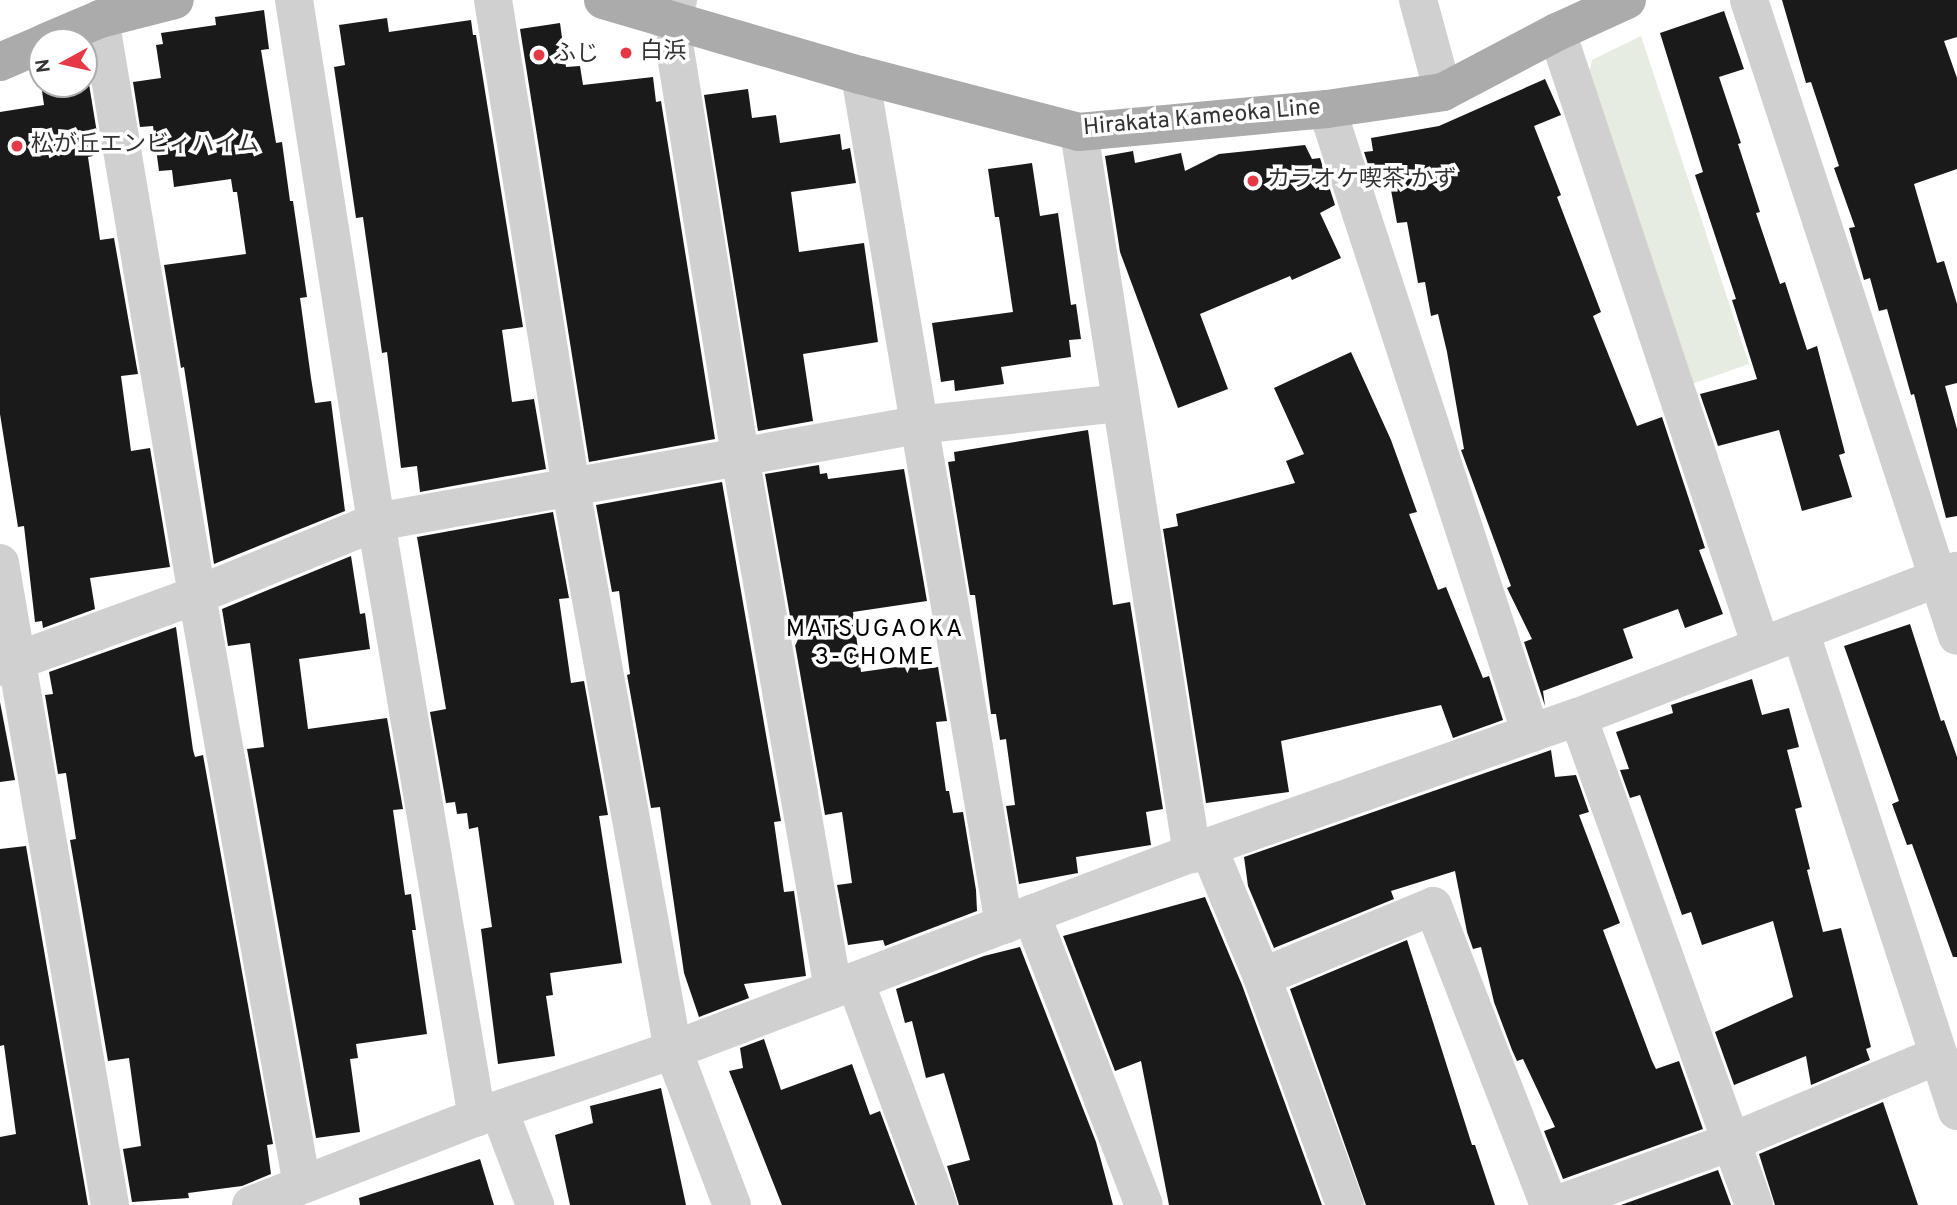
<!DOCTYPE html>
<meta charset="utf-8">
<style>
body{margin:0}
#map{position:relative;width:1957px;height:1205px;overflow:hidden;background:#fff;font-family:Overpass,"Noto Sans JP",sans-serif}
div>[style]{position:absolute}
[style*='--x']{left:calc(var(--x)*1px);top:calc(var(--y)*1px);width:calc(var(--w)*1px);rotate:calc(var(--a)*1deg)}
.green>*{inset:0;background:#e6ecdf}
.building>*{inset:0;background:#1a1a1a}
.minor>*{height:38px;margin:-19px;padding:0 19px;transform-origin:19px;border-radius:19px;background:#d0d0d0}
.tertiary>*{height:38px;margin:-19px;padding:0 19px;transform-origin:19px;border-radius:19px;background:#d0d0d0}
.primary>*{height:38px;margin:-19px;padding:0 19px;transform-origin:19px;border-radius:19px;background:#ababab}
.dots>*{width:19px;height:19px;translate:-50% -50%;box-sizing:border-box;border:4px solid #fff;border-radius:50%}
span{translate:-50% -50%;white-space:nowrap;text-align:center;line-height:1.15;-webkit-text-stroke:7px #fff;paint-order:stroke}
.poi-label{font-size:23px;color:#333}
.left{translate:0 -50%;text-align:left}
.street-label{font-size:23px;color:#333}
.neighbourhood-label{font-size:24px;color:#000;letter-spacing:2px}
.north{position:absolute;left:28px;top:28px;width:70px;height:70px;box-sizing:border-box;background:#fff;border:2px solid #adadad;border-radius:50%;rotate:262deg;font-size:19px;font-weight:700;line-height:28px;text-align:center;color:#333}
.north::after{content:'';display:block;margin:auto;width:24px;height:32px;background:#e63946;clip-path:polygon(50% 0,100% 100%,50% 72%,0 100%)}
</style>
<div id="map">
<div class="green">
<i style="clip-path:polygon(1641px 36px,1749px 364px,1686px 386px,1588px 79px,1592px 60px)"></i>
</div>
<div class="building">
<i style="clip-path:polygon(1782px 0,1957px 0,1957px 37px,1944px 41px,1957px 78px,1957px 169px,1914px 184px,1937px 263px,1944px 261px,1957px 304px,1957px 383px,1945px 386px,1957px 429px,1957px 516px,1946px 518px,1914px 394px,1911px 395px,1887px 309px,1879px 311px,1870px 278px,1864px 280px,1849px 228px,1855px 227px,1834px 168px,1839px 166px,1811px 82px,1806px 83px)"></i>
<i style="clip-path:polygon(264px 10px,269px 49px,261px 50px,276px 143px,282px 142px,290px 201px,293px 201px,307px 297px,300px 298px,311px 378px,315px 403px,331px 401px,345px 511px,214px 564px,184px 367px,181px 368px,164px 265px,246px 254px,237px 192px,233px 192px,231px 179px,174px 187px,172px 170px,159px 171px,153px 126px,140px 127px,133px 82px,161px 78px,156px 45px,163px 44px,161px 33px,216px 25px,215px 17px)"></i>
<i style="clip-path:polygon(1724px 11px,1744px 69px,1719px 77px,1741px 143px,1738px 144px,1760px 212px,1756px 213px,1780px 284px,1785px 282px,1807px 350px,1817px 346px,1845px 453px,1839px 455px,1852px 497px,1802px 511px,1779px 430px,1718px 446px,1700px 394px,1757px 379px,1732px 300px,1736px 299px,1695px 175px,1703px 172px,1660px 33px)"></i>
<i style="clip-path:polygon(387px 18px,389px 32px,471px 20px,473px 35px,476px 35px,523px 327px,502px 330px,512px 402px,534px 399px,546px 469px,420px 492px,417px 466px,401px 468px,387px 352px,382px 353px,363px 217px,356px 218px,334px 67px,345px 65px,339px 25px)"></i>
<i style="clip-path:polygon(560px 23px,566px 67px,580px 66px,583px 85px,653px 77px,656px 102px,661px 101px,715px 439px,589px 462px,520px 29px)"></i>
<i style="clip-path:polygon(1545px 79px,1561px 115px,1534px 126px,1561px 195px,1557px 197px,1601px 312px,1593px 316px,1637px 426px,1662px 417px,1705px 548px,1699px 550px,1723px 614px,1685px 628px,1678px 609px,1623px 629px,1633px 658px,1543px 691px,1545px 706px,1524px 642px,1532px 639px,1507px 588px,1511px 586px,1461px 450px,1464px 449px,1447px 352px,1438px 314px,1431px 316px,1425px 282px,1418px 283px,1407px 222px,1397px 223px,1389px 179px,1375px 186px,1364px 152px,1373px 151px,1371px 138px,1439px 126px)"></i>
<i style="clip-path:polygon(41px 84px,89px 84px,97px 133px,90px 134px,93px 156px,88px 157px,100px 240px,114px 238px,138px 374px,121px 376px,131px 451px,150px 448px,170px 567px,90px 578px,95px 609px,43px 628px,42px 621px,35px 622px,24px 526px,18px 527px,0 414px,0 112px,44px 105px)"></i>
<i style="clip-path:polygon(748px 89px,752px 118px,776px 115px,780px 143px,840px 134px,842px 150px,850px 148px,856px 183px,791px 192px,799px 252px,864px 243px,878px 342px,803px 354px,813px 421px,758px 431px,704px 95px)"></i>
<i style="clip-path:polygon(1305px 145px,1312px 159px,1320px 158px,1335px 205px,1320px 213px,1341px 258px,1292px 280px,1290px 276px,1200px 314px,1228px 389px,1178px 408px,1120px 252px,1105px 156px,1133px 151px,1135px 163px,1181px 153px,1185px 171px,1219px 154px)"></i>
<i style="clip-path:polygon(1032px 163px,1040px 216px,1058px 213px,1071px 305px,1076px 304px,1081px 339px,1069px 340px,1071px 357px,1001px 367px,1004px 384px,955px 391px,954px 380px,941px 382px,932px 323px,1013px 312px,999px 217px,995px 217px,988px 169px)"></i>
<i style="clip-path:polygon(1351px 352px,1391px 440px,1417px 512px,1409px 514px,1438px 590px,1446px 587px,1483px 678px,1489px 676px,1503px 720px,1453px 738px,1441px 705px,1281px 741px,1289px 792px,1206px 803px,1163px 529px,1178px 526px,1176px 514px,1295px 483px,1286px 461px,1304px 454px,1274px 388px)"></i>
<i style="clip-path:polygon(1088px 430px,1113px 605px,1130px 602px,1163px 809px,1146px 812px,1151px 845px,1076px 857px,1078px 873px,1019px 884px,1006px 806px,1015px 805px,1006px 739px,1000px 740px,996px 714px,991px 714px,975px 595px,970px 595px,948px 462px,955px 461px,954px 452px)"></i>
<i style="clip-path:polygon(819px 465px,820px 474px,827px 473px,828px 479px,904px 469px,927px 601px,853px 612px,861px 672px,918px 664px,918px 670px,938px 667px,947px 721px,936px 722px,946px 791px,949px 791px,953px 813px,963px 812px,976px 890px,977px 911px,885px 946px,883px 940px,848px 945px,837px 885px,852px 883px,842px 812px,825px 815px,765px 474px)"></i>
<i style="clip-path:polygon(722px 482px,781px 821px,774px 822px,784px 892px,794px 891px,806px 976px,744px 984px,749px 998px,699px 1017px,684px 973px,660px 807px,651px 808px,627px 675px,630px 674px,619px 591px,612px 592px,596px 505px)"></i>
<i style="clip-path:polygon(553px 512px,569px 598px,559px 599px,571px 683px,584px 681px,608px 815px,599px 816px,622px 963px,550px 973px,553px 995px,546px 996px,555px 1056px,498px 1064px,481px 929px,492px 927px,478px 827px,469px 829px,467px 813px,457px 814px,455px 802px,446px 803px,430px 712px,446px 709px,417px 537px)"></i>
<i style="clip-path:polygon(351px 556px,360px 614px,365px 613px,370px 649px,299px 659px,308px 729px,387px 718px,403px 809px,393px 810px,405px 895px,411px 894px,416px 930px,412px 930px,427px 1034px,356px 1044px,358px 1058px,350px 1059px,360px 1132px,316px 1138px,247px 749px,264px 747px,250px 643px,228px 646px,222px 609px)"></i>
<i style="clip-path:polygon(1910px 624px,1941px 721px,1944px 720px,1957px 757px,1957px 957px,1953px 957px,1912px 844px,1907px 845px,1892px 804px,1899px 801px,1844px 646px)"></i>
<i style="clip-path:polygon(176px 627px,193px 750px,195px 757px,203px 755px,273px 1144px,267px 1145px,271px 1174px,242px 1186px,188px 1193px,189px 1198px,132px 1202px,123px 1149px,141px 1146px,129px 1058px,108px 1061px,70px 840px,76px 839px,66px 773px,58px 774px,45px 695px,53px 694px,49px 672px)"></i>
<i style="clip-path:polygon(1752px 679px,1762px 715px,1789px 708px,1799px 747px,1787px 750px,1802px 807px,1795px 809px,1810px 869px,1807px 870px,1823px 932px,1841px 928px,1871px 1047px,1866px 1049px,1870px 1060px,1811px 1085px,1806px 1056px,1734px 1085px,1715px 1032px,1793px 997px,1773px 921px,1702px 945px,1691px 912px,1682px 915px,1640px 795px,1630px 798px,1620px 770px,1629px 769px,1616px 732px,1673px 713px,1671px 705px)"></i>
<i style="clip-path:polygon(0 702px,15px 780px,0 782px)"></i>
<i style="clip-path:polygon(1551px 750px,1555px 777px,1576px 775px,1589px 812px,1579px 815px,1620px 923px,1603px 930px,1652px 1061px,1656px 1069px,1679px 1061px,1703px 1129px,1563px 1179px,1544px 1131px,1555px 1127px,1523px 1059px,1517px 1061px,1512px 1050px,1494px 1002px,1481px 947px,1473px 949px,1467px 932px,1455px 871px,1391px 891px,1394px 899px,1274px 948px,1248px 886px,1244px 857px)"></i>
<i style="clip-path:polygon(26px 846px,88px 1205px,0 1205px,0 1137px,16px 1134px,4px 1045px,0 1046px,0 849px)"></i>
<i style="clip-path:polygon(1205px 897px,1242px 985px,1322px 1205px,1169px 1205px,1141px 1061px,1115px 1071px,1063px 936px)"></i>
<i style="clip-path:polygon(1407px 940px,1472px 1145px,1475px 1145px,1495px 1205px,1366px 1205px,1290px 989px)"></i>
<i style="clip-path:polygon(1020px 947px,1096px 1142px,1113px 1205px,959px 1205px,947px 1166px,970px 1160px,944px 1073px,926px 1078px,912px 1021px,905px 1023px,896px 989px,984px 956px)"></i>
<i style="clip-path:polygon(764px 1039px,781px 1090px,852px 1064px,870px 1115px,880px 1111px,915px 1205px,782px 1205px,729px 1071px,743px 1068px,740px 1048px)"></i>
<i style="clip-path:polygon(661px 1088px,686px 1205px,570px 1205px,555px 1135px,593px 1123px,590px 1106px)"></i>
<i style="clip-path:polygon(1883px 1102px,1918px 1205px,1775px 1205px,1759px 1154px)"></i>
<i style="clip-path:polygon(480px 1159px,494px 1205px,360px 1205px,359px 1198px)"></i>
<i style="clip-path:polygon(1718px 1170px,1731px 1205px,1621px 1205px)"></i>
</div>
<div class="minor">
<i style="--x:294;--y:0;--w:528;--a:81.07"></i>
<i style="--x:376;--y:522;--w:604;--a:80.37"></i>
<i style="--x:493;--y:0;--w:495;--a:80.9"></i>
<i style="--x:571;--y:489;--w:570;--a:79.7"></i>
<i style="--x:673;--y:1050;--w:572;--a:-20.78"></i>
<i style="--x:1208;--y:847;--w:392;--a:-19.4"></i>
<i style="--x:1578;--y:717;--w:406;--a:-21.1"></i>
<i style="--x:678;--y:0;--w:20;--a:114"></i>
<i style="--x:670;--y:18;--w:444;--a:80.9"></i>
<i style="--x:740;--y:456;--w:541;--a:80.1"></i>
<i style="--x:1418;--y:0;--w:95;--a:74.8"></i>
<i style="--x:1749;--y:0;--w:669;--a:71.89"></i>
<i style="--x:100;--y:19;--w:584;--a:80.44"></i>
<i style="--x:197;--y:595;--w:599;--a:79.91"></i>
<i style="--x:1557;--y:32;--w:647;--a:71.62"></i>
<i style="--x:860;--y:75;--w:862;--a:80.38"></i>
<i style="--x:1327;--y:109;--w:657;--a:71.92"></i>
<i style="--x:1079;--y:132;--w:731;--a:81.1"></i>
<i style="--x:0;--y:563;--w:651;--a:80.28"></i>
<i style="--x:0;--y:667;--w:210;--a:-20.1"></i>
<i style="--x:197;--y:595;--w:193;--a:-22.2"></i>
<i style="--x:376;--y:522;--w:550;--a:-10.16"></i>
<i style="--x:917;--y:425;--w:205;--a:-6.2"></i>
<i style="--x:1578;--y:717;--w:519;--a:70.17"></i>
<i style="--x:1208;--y:847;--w:141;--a:67.4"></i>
<i style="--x:1262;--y:977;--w:243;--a:70"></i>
<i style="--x:1031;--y:914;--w:312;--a:68.8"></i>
<i style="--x:1262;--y:977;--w:185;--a:-22.5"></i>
<i style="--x:1433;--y:906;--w:321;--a:68.8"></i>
<i style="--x:855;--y:981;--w:239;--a:69.7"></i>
<i style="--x:499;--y:1110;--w:102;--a:69.2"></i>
<i style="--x:251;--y:1205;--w:243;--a:-21.3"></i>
<i style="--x:477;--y:1117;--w:207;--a:-18.9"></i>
<i style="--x:673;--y:1050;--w:166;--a:69.2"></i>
<i style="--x:1556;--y:1205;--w:186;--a:-19.8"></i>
<i style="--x:1731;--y:1142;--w:225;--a:-22.7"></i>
</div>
<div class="tertiary">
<i style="--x:1800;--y:631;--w:505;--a:71.89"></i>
</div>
<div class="primary">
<i style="--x:603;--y:0;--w:268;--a:16.3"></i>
<i style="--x:860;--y:75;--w:226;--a:14.6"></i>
<i style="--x:1079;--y:132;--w:249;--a:-5.3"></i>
<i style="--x:1327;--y:109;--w:117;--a:-8.3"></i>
<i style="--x:1443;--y:92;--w:129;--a:-27.8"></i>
<i style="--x:1557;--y:32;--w:77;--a:-24.6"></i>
<i style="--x:46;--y:42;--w:59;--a:-23.1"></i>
<i style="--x:100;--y:19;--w:77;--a:-14.2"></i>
<i style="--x:0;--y:62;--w:46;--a:-23.2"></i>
</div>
<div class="dots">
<i style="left:626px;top:53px;background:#e63946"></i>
<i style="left:539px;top:55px;background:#e63946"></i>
<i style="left:17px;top:146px;background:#e63946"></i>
<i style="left:1253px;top:181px;background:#e63946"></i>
</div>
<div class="poi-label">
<span class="left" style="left:640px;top:53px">白浜</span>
<span class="left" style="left:553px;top:55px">ふじ</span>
<span class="left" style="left:31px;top:146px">松が丘エンビィハイム</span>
<span class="left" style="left:1267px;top:181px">カラオケ喫茶 かず</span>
</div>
<div class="street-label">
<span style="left:1202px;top:119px;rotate:-5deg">Hirakata Kameoka Line</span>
</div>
<div class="neighbourhood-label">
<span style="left:875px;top:645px">MATSUGAOKA<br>3-CHOME</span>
</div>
<div class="north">N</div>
</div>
